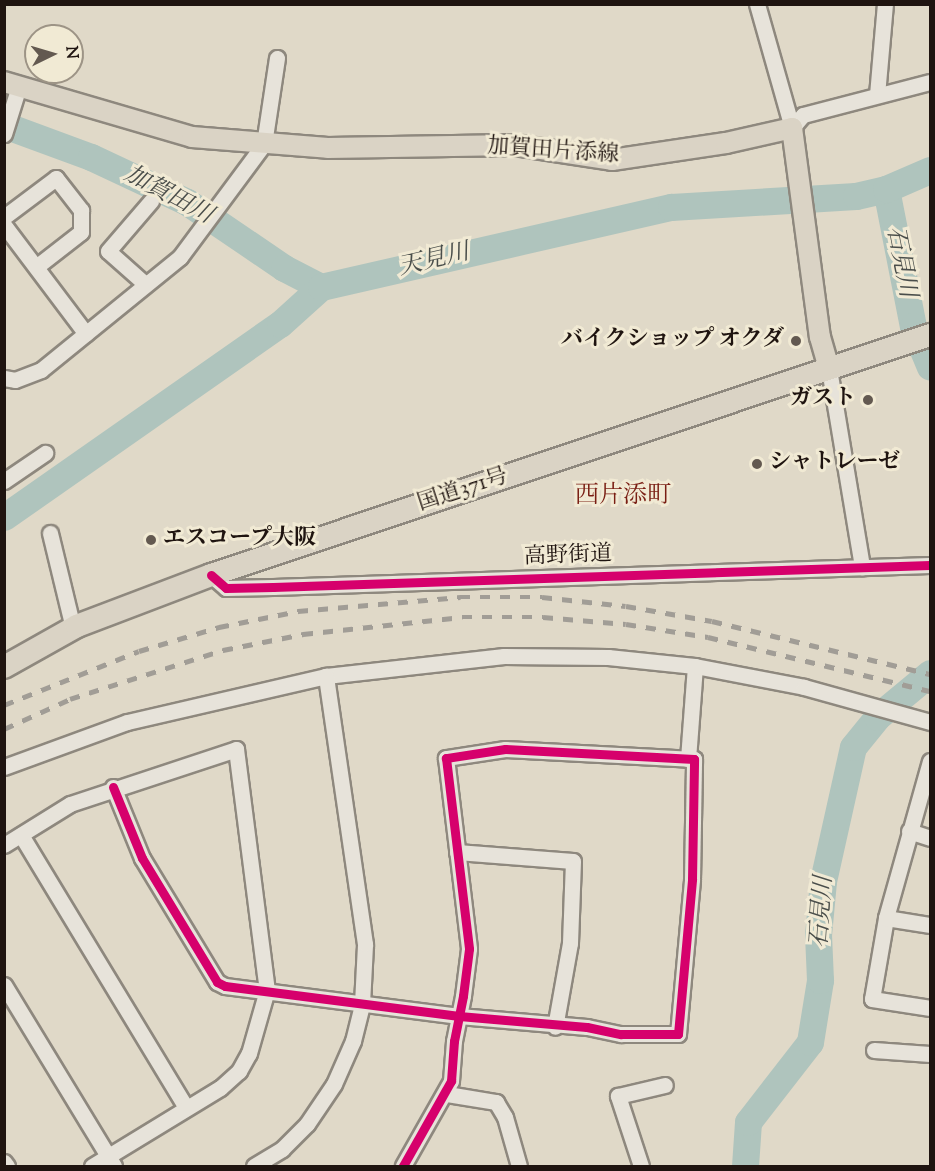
<!DOCTYPE html>
<meta charset="utf-8">
<style>
body{margin:0}
#map{position:relative;width:935px;height:1171px;overflow:hidden;background:#e0d9c8;font-family:"Sorts Mill Goudy","Noto Serif JP",serif}
div>[style]{position:absolute}
[style*='--x']{left:calc(var(--x)*1px);top:calc(var(--y)*1px);width:calc(var(--w)*1px);rotate:calc(var(--a)*1deg)}
.river>*{height:27px;margin:-13.5px;padding:0 13.5px;transform-origin:13.5px;border-radius:13.5px;background:#afc4bd}
.roads{filter:drop-shadow(2px 0 #8e887e) drop-shadow(-2px 0 #8e887e) drop-shadow(0 2px #8e887e) drop-shadow(0 -2px #8e887e)}
.minor>*{height:15px;margin:-7.5px;padding:0 7.5px;transform-origin:7.5px;border-radius:7.5px;background:#e7e3da}
.major>*{height:20px;margin:-10px;padding:0 10px;transform-origin:10px;border-radius:10px;background:#dad3c5}
.highway>*{height:22px;margin:-11px;padding:0 11px;transform-origin:11px;border-radius:11px;background:#dad3c5}
.rail>*{height:4.5px;margin-top:-2.25px;transform-origin:0;background:repeating-linear-gradient(90deg,#a19d96 0 10px,transparent 0 20px)}
.cycleway>*{height:9px;margin:-4.5px;padding:0 4.5px;transform-origin:4.5px;border-radius:4.5px;background:#d6006c}
.dots>*{width:16px;height:16px;translate:-50% -50%;box-sizing:border-box;border:3px solid #f1ead4;border-radius:50%}
span{translate:-50% -50%;white-space:nowrap;text-align:center;line-height:1.15;-webkit-text-stroke:6px #f1ead4;paint-order:stroke}
.street-label{font-size:22px;color:#1f1410}
.poi-label{font-size:22px;color:#1f1410;font-weight:700}
.right{translate:-100% -50%;text-align:right}
.left{translate:0 -50%;text-align:left}
.water-label{font-size:24px;color:#4a4e4b;font-style:italic}
.neighbourhood-label{font-size:24px;color:#7a1f14}
.frame{position:absolute;inset:0;border:6px solid #1f1410;pointer-events:none}
.north{position:absolute;left:24px;top:24px;width:60px;height:60px;box-sizing:border-box;background:#f1ead4;border:2px solid #9d9486;border-radius:50%;rotate:85deg;font-size:16px;font-weight:700;line-height:24px;text-align:center;color:#1f1410}
.north::after{content:'';display:block;margin:auto;width:21px;height:27px;background:#635950;clip-path:polygon(50% 0,100% 100%,50% 72%,0 100%)}
</style>
<div id="map">
<div class="river">
<i style="--x:4;--y:125;--w:93;--a:20.2"></i>
<i style="--x:91;--y:157;--w:106;--a:25.1"></i>
<i style="--x:187;--y:202;--w:117;--a:34.2"></i>
<i style="--x:284;--y:268;--w:42;--a:27.2"></i>
<i style="--x:886;--y:189;--w:140;--a:78.9"></i>
<i style="--x:913;--y:326;--w:44;--a:67.5"></i>
<i style="--x:4;--y:517;--w:337;--a:-35"></i>
<i style="--x:280;--y:324;--w:55;--a:-42.1"></i>
<i style="--x:321;--y:287;--w:359;--a:-12.9"></i>
<i style="--x:671;--y:207;--w:185;--a:-3.4"></i>
<i style="--x:856;--y:196;--w:31;--a:-13"></i>
<i style="--x:886;--y:189;--w:48;--a:-23.4"></i>
<i style="--x:745;--y:1166;--w:44;--a:-86.1"></i>
<i style="--x:748;--y:1122;--w:101;--a:-52.2"></i>
<i style="--x:810;--y:1042;--w:63;--a:-80.8"></i>
<i style="--x:820;--y:980;--w:45;--a:-92.5"></i>
<i style="--x:818;--y:935;--w:54;--a:-84.7"></i>
<i style="--x:823;--y:881;--w:137;--a:-77.4"></i>
<i style="--x:853;--y:747;--w:38;--a:-51"></i>
<i style="--x:877;--y:717;--w:69;--a:-39.7"></i>
</div>
<div class="roads">
<div class="minor">
<i style="--x:757;--y:4;--w:129;--a:74.2"></i>
<i style="--x:877;--y:95;--w:91;--a:-85"></i>
<i style="--x:792;--y:128;--w:17;--a:-50"></i>
<i style="--x:803;--y:115;--w:131;--a:-14.6"></i>
<i style="--x:4;--y:134;--w:50;--a:-72.6"></i>
<i style="--x:4;--y:217;--w:65;--a:-36.9"></i>
<i style="--x:56;--y:178;--w:41;--a:52"></i>
<i style="--x:81;--y:210;--w:22;--a:90"></i>
<i style="--x:81;--y:232;--w:57;--a:142.1"></i>
<i style="--x:4;--y:225;--w:136;--a:53"></i>
<i style="--x:144;--y:283;--w:48;--a:-138.4"></i>
<i style="--x:108;--y:251;--w:66;--a:-49.3"></i>
<i style="--x:829;--y:369;--w:201;--a:80.5"></i>
<i style="--x:4;--y:378;--w:11;--a:10"></i>
<i style="--x:15;--y:380;--w:28;--a:-21"></i>
<i style="--x:41;--y:370;--w:179;--a:-39.1"></i>
<i style="--x:180;--y:257;--w:141;--a:-53.4"></i>
<i style="--x:264;--y:144;--w:87;--a:-81.4"></i>
<i style="--x:4;--y:481;--w:50;--a:-34.3"></i>
<i style="--x:50;--y:533;--w:98;--a:76.4"></i>
<i style="--x:211;--y:575;--w:20;--a:41"></i>
<i style="--x:226;--y:588;--w:47;--a:-1.2"></i>
<i style="--x:273;--y:587;--w:657;--a:-1.92"></i>
<i style="--x:688;--y:759;--w:93;--a:-85.7"></i>
<i style="--x:930;--y:761;--w:163;--a:105.7"></i>
<i style="--x:886;--y:918;--w:82;--a:99.8"></i>
<i style="--x:872;--y:999;--w:59;--a:8.8"></i>
<i style="--x:4;--y:767;--w:131;--a:-20.1"></i>
<i style="--x:127;--y:722;--w:204;--a:-13"></i>
<i style="--x:326;--y:676;--w:179;--a:-6.4"></i>
<i style="--x:504;--y:656;--w:104;--a:0.6"></i>
<i style="--x:608;--y:657;--w:87;--a:5.9"></i>
<i style="--x:695;--y:666;--w:111;--a:10.9"></i>
<i style="--x:804;--y:687;--w:131;--a:15.5"></i>
<i style="--x:113;--y:787;--w:77;--a:67.8"></i>
<i style="--x:142;--y:858;--w:145;--a:58.8"></i>
<i style="--x:217;--y:982;--w:9;--a:27"></i>
<i style="--x:225;--y:986;--w:236;--a:7.3"></i>
<i style="--x:459;--y:1016;--w:128;--a:4.9"></i>
<i style="--x:587;--y:1027;--w:35;--a:12"></i>
<i style="--x:621;--y:1034;--w:57;--a:0"></i>
<i style="--x:678;--y:1034;--w:156;--a:-84.8"></i>
<i style="--x:692;--y:879;--w:120;--a:-89"></i>
<i style="--x:694;--y:759;--w:189;--a:-177"></i>
<i style="--x:505;--y:749;--w:60;--a:171.3"></i>
<i style="--x:446;--y:758;--w:192;--a:83.1"></i>
<i style="--x:469;--y:949;--w:47;--a:97.3"></i>
<i style="--x:463;--y:996;--w:46;--a:101.3"></i>
<i style="--x:454;--y:1041;--w:40;--a:94.3"></i>
<i style="--x:451;--y:1081;--w:98;--a:119.5"></i>
<i style="--x:909;--y:831;--w:22;--a:18"></i>
<i style="--x:21;--y:835;--w:318;--a:58.8"></i>
<i style="--x:4;--y:845;--w:78;--a:-31.8"></i>
<i style="--x:70;--y:804;--w:175;--a:-18.3"></i>
<i style="--x:236;--y:749;--w:243;--a:82.7"></i>
<i style="--x:267;--y:990;--w:66;--a:105.9"></i>
<i style="--x:249;--y:1053;--w:21;--a:119"></i>
<i style="--x:239;--y:1071;--w:25;--a:138"></i>
<i style="--x:220;--y:1088;--w:150;--a:148.6"></i>
<i style="--x:457;--y:852;--w:116;--a:4.4"></i>
<i style="--x:573;--y:861;--w:82;--a:92.1"></i>
<i style="--x:570;--y:943;--w:85;--a:100.1"></i>
<i style="--x:886;--y:918;--w:45;--a:9"></i>
<i style="--x:4;--y:985;--w:212;--a:58.7"></i>
<i style="--x:874;--y:1050;--w:56;--a:4.1"></i>
<i style="--x:447;--y:1094;--w:50;--a:9.3"></i>
<i style="--x:496;--y:1102;--w:17;--a:59"></i>
<i style="--x:505;--y:1117;--w:51;--a:74.1"></i>
<i style="--x:4;--y:1162;--w:5;--a:53"></i>
<i style="--x:254;--y:1166;--w:33;--a:-31"></i>
<i style="--x:282;--y:1149;--w:35;--a:-45"></i>
<i style="--x:307;--y:1124;--w:48;--a:-56"></i>
<i style="--x:334;--y:1084;--w:47;--a:-66.2"></i>
<i style="--x:353;--y:1041;--w:38;--a:-76"></i>
<i style="--x:362;--y:1004;--w:60;--a:-87.1"></i>
<i style="--x:365;--y:944;--w:271;--a:-98.3"></i>
<i style="--x:641;--y:1166;--w:74;--a:-108.2"></i>
<i style="--x:618;--y:1096;--w:48;--a:-13.2"></i>
</div>
<div class="major">
<i style="--x:4;--y:82;--w:196;--a:16.3"></i>
<i style="--x:192;--y:137;--w:136;--a:4.6"></i>
<i style="--x:328;--y:148;--w:187;--a:-0.9"></i>
<i style="--x:515;--y:145;--w:98;--a:8.8"></i>
<i style="--x:612;--y:160;--w:115;--a:-8.5"></i>
<i style="--x:726;--y:143;--w:68;--a:-12.8"></i>
<i style="--x:792;--y:128;--w:211;--a:82.4"></i>
<i style="--x:820;--y:337;--w:33;--a:74"></i>
</div>
<div class="highway">
<i style="--x:4;--y:667;--w:84;--a:-29.3"></i>
<i style="--x:77;--y:626;--w:143;--a:-20.8"></i>
<i style="--x:211;--y:575;--w:758;--a:-18.46"></i>
</div>
</div>
<div class="rail">
<i style="--x:4;--y:705;--w:145;--a:-21.8"></i>
<i style="--x:139;--y:651;--w:84;--a:-16.7"></i>
<i style="--x:219;--y:627;--w:81;--a:-11.4"></i>
<i style="--x:298;--y:611;--w:163;--a:-4.9"></i>
<i style="--x:460;--y:597;--w:82;--a:0"></i>
<i style="--x:542;--y:597;--w:84;--a:6.1"></i>
<i style="--x:626;--y:606;--w:87;--a:9.9"></i>
<i style="--x:712;--y:621;--w:224;--a:13.7"></i>
<i style="--x:4;--y:729;--w:72;--a:-24.4"></i>
<i style="--x:70;--y:699;--w:161;--a:-17.8"></i>
<i style="--x:223;--y:650;--w:82;--a:-11.3"></i>
<i style="--x:303;--y:634;--w:160;--a:-6.1"></i>
<i style="--x:462;--y:617;--w:81;--a:0"></i>
<i style="--x:543;--y:617;--w:83;--a:4.8"></i>
<i style="--x:626;--y:624;--w:83;--a:9"></i>
<i style="--x:708;--y:637;--w:228;--a:13.7"></i>
</div>
<div class="cycleway">
<i style="--x:211;--y:575;--w:20;--a:41"></i>
<i style="--x:226;--y:588;--w:47;--a:-1.2"></i>
<i style="--x:273;--y:587;--w:657;--a:-1.92"></i>
<i style="--x:113;--y:787;--w:77;--a:67.8"></i>
<i style="--x:142;--y:858;--w:145;--a:58.8"></i>
<i style="--x:217;--y:982;--w:9;--a:27"></i>
<i style="--x:225;--y:986;--w:236;--a:7.3"></i>
<i style="--x:459;--y:1016;--w:128;--a:4.9"></i>
<i style="--x:587;--y:1027;--w:35;--a:12"></i>
<i style="--x:621;--y:1034;--w:57;--a:0"></i>
<i style="--x:678;--y:1034;--w:156;--a:-84.8"></i>
<i style="--x:692;--y:879;--w:120;--a:-89"></i>
<i style="--x:694;--y:759;--w:189;--a:-177"></i>
<i style="--x:505;--y:749;--w:60;--a:171.3"></i>
<i style="--x:446;--y:758;--w:192;--a:83.1"></i>
<i style="--x:469;--y:949;--w:47;--a:97.3"></i>
<i style="--x:463;--y:996;--w:46;--a:101.3"></i>
<i style="--x:454;--y:1041;--w:40;--a:94.3"></i>
<i style="--x:451;--y:1081;--w:98;--a:119.5"></i>
</div>
<div class="dots">
<i style="left:796px;top:341px;background:#635950"></i>
<i style="left:868px;top:400px;background:#635950"></i>
<i style="left:757px;top:464px;background:#635950"></i>
<i style="left:151px;top:540px;background:#635950"></i>
</div>
<div class="street-label">
<span style="left:553px;top:152px;rotate:4deg">加賀田片添線</span>
<span style="left:463px;top:491px;rotate:-18deg">国道371号</span>
<span style="left:568px;top:557px;rotate:-2deg">高野街道</span>
</div>
<div class="poi-label">
<span class="right" style="left:784px;top:341px">バイクショップ オクダ</span>
<span class="right" style="left:856px;top:400px">ガスト</span>
<span class="left" style="left:769px;top:464px">シャトレーゼ</span>
<span class="left" style="left:163px;top:540px">エスコープ大阪</span>
</div>
<div class="water-label">
<span style="left:168px;top:196px;rotate:28deg">加賀田川</span>
<span style="left:434px;top:261px;rotate:-13deg">天見川</span>
<span style="left:900px;top:262px;rotate:79deg">石見川</span>
<span style="left:823px;top:912px;rotate:-86deg">石見川</span>
</div>
<div class="neighbourhood-label">
<span style="left:623px;top:497px">西片添町</span>
</div>
<div class="frame"></div>
<div class="north">N</div>
</div>
